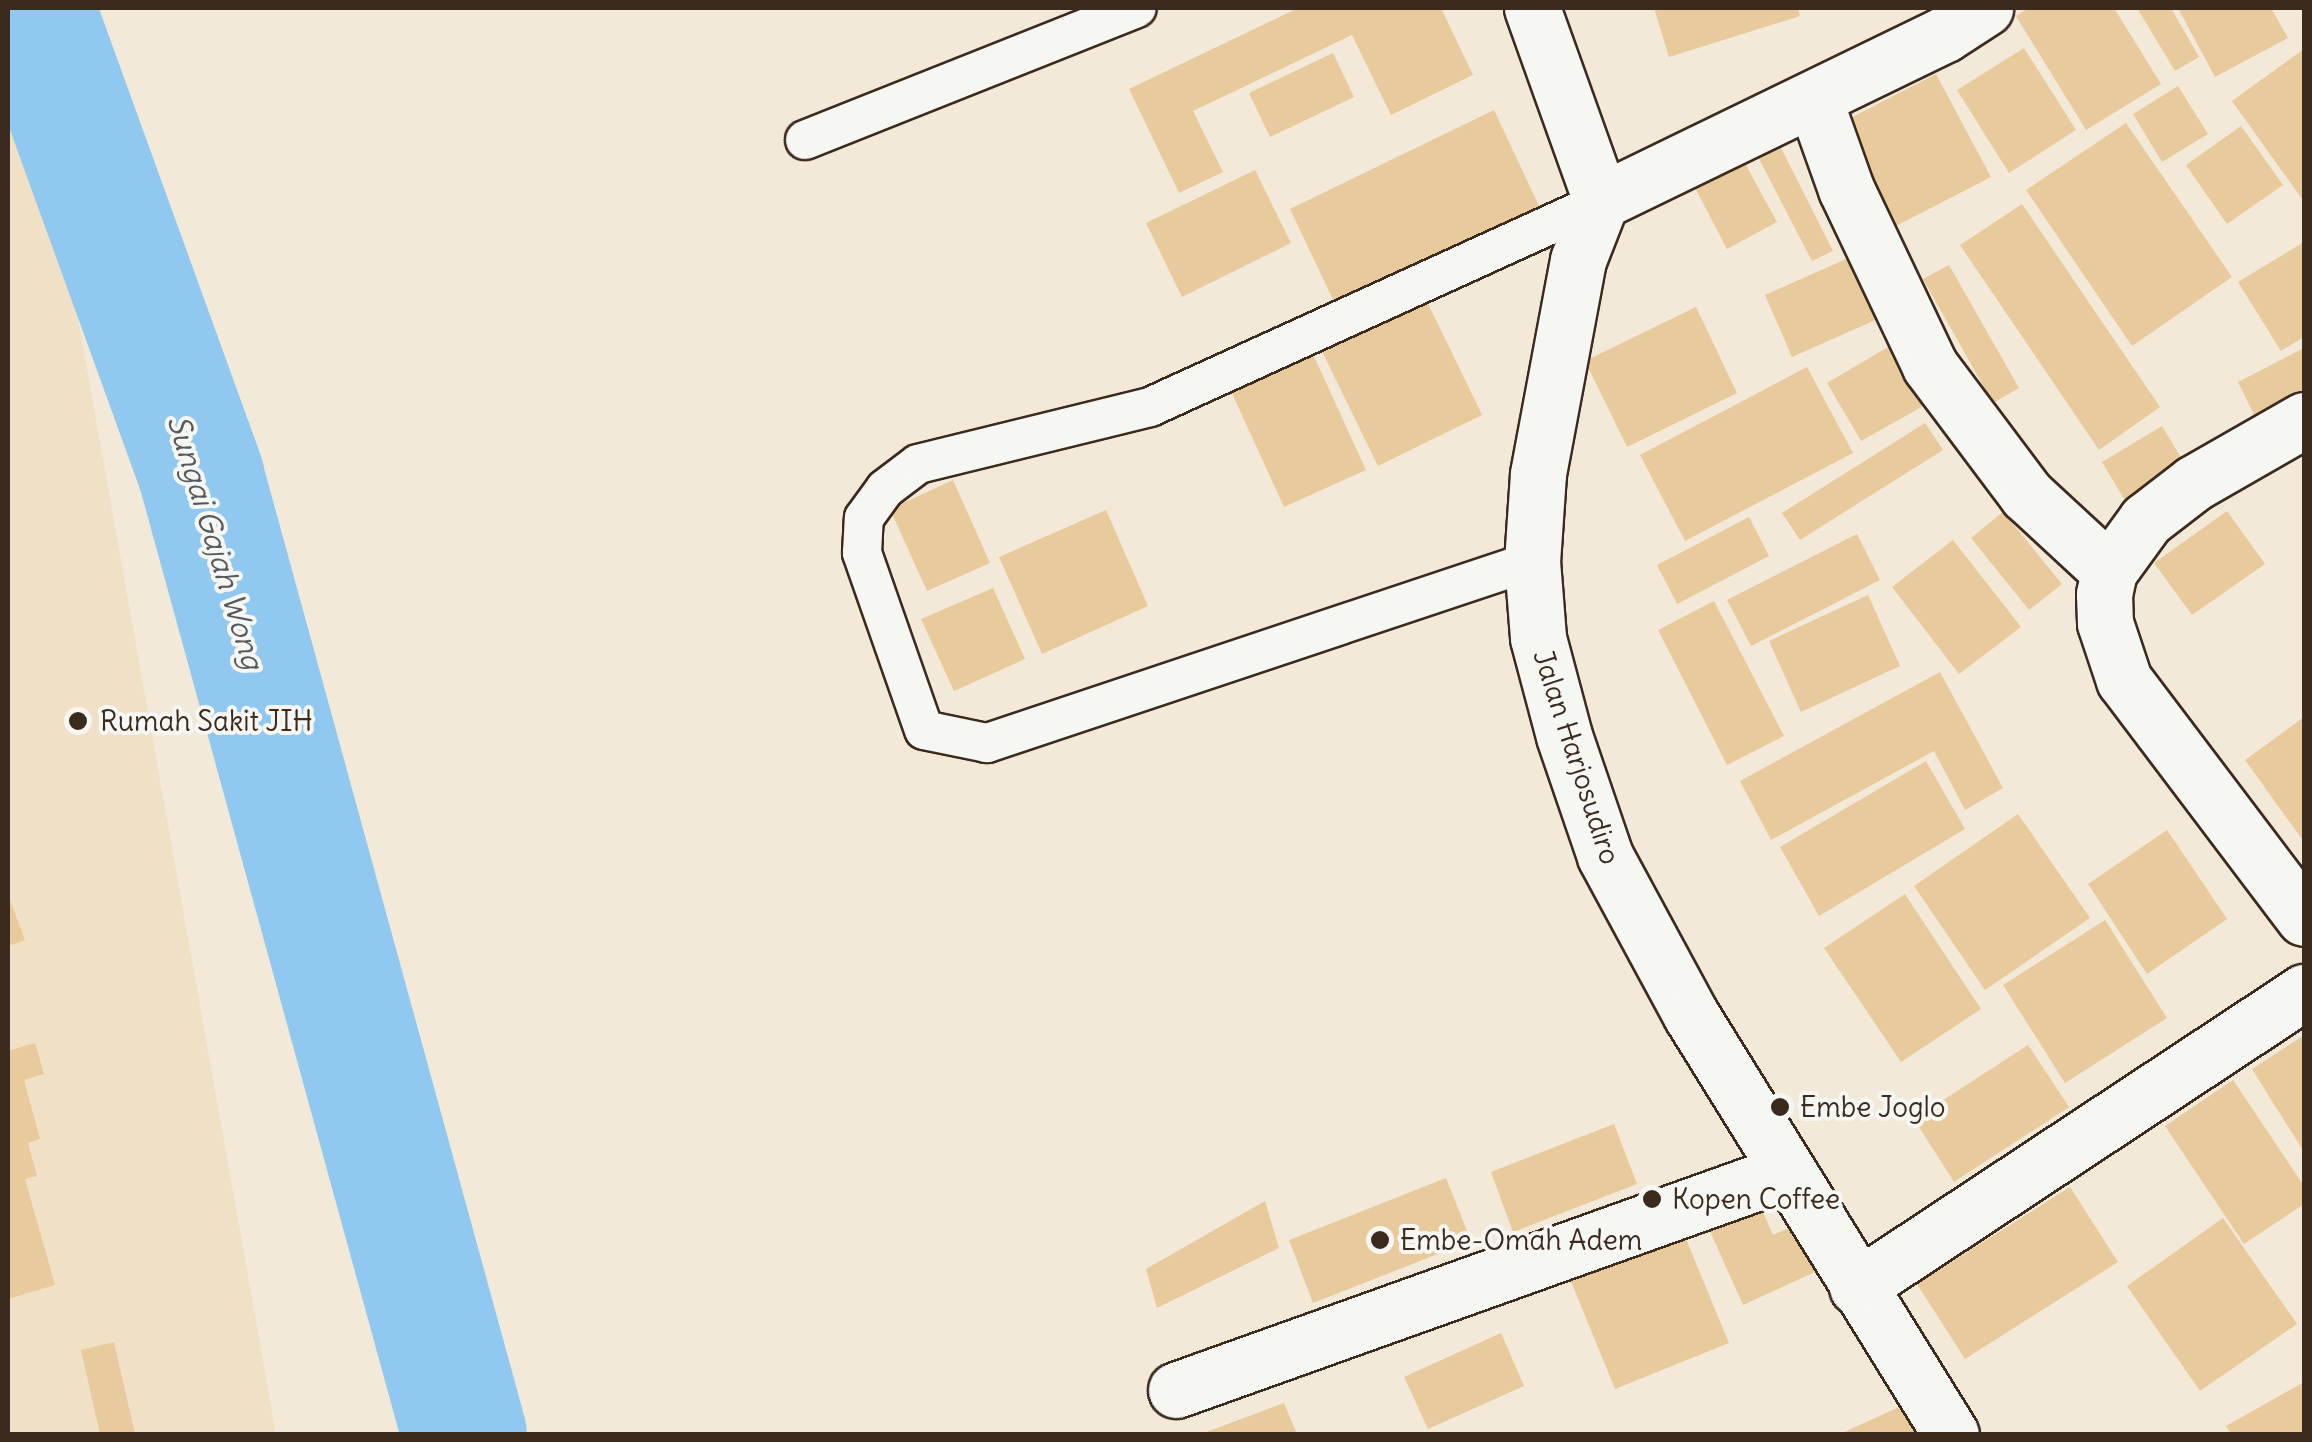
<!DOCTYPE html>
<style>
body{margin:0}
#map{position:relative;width:2312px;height:1442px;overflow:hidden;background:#f2e9d8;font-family:Delius,sans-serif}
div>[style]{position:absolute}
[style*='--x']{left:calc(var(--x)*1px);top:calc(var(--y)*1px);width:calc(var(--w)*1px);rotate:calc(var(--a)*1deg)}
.built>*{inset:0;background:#efe0c6}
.river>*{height:125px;margin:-62.5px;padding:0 62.5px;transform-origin:62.5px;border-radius:62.5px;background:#90c8ef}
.building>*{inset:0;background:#e9ca9c}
.roads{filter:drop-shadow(2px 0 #3b2a1e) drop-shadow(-2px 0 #3b2a1e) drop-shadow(0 2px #3b2a1e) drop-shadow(0 -2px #3b2a1e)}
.lane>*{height:38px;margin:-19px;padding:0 19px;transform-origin:19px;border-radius:19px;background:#f6f6f2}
.street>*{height:55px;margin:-27.5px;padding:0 27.5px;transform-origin:27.5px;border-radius:27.5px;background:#f6f6f2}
.dots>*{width:28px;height:28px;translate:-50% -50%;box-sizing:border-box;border:5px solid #f6f6f2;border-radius:50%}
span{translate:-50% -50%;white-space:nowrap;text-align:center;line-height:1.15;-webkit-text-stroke:8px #f6f6f2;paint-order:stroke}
.poi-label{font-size:28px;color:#3b2a1e}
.left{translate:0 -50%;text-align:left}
.street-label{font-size:28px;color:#3b2a1e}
.water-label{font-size:30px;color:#54595d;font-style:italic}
.frame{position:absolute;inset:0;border:10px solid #3b2a1e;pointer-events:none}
</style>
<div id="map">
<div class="built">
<i style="clip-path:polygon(8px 8px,23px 8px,276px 1434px,8px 1434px)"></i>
</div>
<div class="river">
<i style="--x:32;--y:8;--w:498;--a:70.1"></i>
<i style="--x:201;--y:476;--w:993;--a:74.65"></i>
</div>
<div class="building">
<i style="clip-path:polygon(1298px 8px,1441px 8px,1473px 75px,1391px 115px,1352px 35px,1193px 111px,1223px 172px,1179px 193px,1129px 89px)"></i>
<i style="clip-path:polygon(1654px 8px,1798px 8px,1800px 16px,1669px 57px)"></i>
<i style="clip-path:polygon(2029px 8px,2114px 8px,2161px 84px,2086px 130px,2016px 16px)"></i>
<i style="clip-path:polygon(2137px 8px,2171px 8px,2199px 57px,2175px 71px)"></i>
<i style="clip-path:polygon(2178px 8px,2271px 8px,2288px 38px,2215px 77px)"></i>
<i style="clip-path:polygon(2024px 48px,2076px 130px,2009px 173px,1957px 90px)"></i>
<i style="clip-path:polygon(2304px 49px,2304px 197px,2302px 199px,2232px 101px)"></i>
<i style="clip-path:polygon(1333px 53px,1354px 97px,1270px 137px,1249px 93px)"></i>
<i style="clip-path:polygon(1936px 74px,1991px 177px,1894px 227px,1841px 123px)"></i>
<i style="clip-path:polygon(2178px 86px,2208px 134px,2162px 162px,2133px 114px)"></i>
<i style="clip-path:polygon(1494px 110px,1540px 208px,1336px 306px,1290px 209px)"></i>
<i style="clip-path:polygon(2126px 123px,2232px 277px,2132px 346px,2026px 190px)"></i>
<i style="clip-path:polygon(2241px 126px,2283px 185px,2227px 224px,2186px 165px)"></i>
<i style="clip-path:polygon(1778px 142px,1833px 251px,1812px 261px,1756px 153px)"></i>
<i style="clip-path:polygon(1741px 156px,1777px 222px,1727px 249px,1692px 182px)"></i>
<i style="clip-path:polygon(1255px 170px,1291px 243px,1182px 297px,1146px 223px)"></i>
<i style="clip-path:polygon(2022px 204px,2160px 407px,2099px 450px,1960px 245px)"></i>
<i style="clip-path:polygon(2304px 242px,2304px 337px,2281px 351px,2238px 282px)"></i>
<i style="clip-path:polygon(1862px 252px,1889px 314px,1792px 357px,1765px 295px)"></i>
<i style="clip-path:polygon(1949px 265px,2019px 388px,1993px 403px,1923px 279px)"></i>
<i style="clip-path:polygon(1420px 287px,1482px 415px,1378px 466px,1315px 337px)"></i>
<i style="clip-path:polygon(1696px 307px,1737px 393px,1627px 447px,1585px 361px)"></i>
<i style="clip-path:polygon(1900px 340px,1934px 400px,1861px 441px,1827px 383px)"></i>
<i style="clip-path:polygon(1307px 341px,1366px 470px,1284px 507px,1225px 378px)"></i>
<i style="clip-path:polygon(2304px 348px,2304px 401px,2258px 423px,2238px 382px)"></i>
<i style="clip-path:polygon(1807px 367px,1853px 453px,1685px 541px,1640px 455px)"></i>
<i style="clip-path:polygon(1925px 423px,1943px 450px,1800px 540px,1782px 513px)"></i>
<i style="clip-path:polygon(2162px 426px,2192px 476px,2132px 512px,2102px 462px)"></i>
<i style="clip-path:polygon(953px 480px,990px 563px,927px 591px,890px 509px)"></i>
<i style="clip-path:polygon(1106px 510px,1148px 606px,1042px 654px,999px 557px)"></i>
<i style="clip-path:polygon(2227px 511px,2265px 564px,2192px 615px,2154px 563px)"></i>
<i style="clip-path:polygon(2003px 512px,2062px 584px,2029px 610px,1971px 538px)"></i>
<i style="clip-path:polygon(1749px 517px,1769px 556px,1677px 604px,1657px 565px)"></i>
<i style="clip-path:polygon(1857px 534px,1880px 580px,1751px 646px,1727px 600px)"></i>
<i style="clip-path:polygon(1953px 540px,2021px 627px,1959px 674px,1892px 587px)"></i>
<i style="clip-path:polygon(993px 588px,1025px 659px,954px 691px,921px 619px)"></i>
<i style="clip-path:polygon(1868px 595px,1900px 666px,1801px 712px,1769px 641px)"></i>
<i style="clip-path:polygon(1714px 601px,1784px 736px,1727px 765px,1658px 630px)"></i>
<i style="clip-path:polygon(1940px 672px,2003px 788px,1965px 810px,1934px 751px,1771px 840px,1740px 781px)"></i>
<i style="clip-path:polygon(2304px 717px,2304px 842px,2245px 760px)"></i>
<i style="clip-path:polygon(1926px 761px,1965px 829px,1819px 916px,1780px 847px)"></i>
<i style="clip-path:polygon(2018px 814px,2090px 918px,1985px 990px,1914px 886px)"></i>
<i style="clip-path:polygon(2167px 830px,2227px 919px,2147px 974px,2088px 884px)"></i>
<i style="clip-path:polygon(1905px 894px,1981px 1009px,1901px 1062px,1824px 948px)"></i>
<i style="clip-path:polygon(8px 895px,25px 940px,8px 946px)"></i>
<i style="clip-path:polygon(2105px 920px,2167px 1018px,2065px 1083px,2003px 985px)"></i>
<i style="clip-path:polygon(2304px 1035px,2304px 1152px,2252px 1069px)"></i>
<i style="clip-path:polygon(35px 1043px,44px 1074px,24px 1080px,40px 1139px,28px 1143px,37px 1176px,25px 1179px,55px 1285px,8px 1299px,8px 1051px)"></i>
<i style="clip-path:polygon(2028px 1045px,2069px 1107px,1954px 1182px,1914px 1119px)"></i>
<i style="clip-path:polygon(2233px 1080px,2304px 1186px,2304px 1204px,2244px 1244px,2165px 1126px)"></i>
<i style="clip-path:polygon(1614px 1124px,1637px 1184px,1513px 1232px,1491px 1172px)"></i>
<i style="clip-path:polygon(1446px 1178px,1471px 1241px,1313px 1303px,1289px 1240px)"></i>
<i style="clip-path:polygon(2070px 1187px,2118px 1262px,1965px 1359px,1917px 1284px)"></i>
<i style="clip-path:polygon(1265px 1201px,1279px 1248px,1157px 1308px,1146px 1269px)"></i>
<i style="clip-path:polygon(1760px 1205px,1773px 1235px,1808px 1219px,1828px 1266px,1743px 1305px,1709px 1229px)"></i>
<i style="clip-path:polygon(2223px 1218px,2297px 1324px,2200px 1391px,2127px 1286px)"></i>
<i style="clip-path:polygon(1681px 1227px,1729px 1343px,1615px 1389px,1568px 1274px)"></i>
<i style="clip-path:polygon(1501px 1333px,1524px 1386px,1428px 1429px,1404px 1377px)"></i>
<i style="clip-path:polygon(114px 1342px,135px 1434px,100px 1434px,81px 1350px)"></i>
<i style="clip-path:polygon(2304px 1382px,2304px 1434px,2231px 1434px,2226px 1426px)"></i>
<i style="clip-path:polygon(1284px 1403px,1297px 1434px,1201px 1434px)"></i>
<i style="clip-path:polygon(1908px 1403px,1922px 1434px,1840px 1434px)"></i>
</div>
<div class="roads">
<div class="lane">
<i style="--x:805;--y:140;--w:357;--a:-21.7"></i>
<i style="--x:1532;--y:561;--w:575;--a:161.53"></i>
<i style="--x:987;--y:743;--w:64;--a:-168.3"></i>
<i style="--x:924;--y:730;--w:188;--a:-109.3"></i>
<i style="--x:862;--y:553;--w:35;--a:-87"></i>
<i style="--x:864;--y:518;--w:36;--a:-54"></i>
<i style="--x:885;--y:489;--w:41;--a:-37.1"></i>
<i style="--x:918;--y:464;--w:239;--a:-13.8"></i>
<i style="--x:1150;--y:407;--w:496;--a:-24.5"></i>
</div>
<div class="street">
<i style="--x:1532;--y:8;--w:205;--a:70.3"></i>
<i style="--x:1601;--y:201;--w:63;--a:111.3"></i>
<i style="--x:1578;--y:260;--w:218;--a:100.6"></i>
<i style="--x:1538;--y:474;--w:87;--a:93.9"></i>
<i style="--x:1532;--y:561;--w:77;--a:85.5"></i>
<i style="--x:1538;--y:638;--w:101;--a:75.1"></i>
<i style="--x:1564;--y:736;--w:127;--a:71.1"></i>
<i style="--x:1605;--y:856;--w:181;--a:61.6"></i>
<i style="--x:1691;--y:1015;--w:493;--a:58.2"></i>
<i style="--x:1814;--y:99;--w:96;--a:70.4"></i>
<i style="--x:1846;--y:189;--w:196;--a:64.6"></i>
<i style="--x:1930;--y:366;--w:161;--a:53.1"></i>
<i style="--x:2027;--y:495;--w:112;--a:42.8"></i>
<i style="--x:1601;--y:201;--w:382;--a:-25.9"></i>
<i style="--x:1945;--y:34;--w:48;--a:-33"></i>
<i style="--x:2304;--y:420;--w:127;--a:150.2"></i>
<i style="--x:2194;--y:483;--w:61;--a:142.4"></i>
<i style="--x:2146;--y:520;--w:63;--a:126"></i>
<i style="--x:2109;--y:571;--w:24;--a:102"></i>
<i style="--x:2104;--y:594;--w:29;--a:88"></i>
<i style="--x:2105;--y:623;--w:60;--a:71.6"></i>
<i style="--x:2124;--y:680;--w:298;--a:52.9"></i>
<i style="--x:1857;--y:1287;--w:536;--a:-33.42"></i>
<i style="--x:1176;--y:1390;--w:648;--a:-19.67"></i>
</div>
</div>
<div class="dots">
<i style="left:78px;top:721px;background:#3b2a1e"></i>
<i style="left:1780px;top:1107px;background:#3b2a1e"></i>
<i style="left:1652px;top:1199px;background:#3b2a1e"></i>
<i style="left:1380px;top:1240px;background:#3b2a1e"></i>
</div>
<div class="poi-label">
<span class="left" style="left:100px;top:721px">Rumah Sakit JIH</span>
<span class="left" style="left:1800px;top:1107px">Embe Joglo</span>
<span class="left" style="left:1672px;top:1199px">Kopen Coffee</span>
<span class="left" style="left:1400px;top:1240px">Embe-Omah Adem</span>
</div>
<div class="street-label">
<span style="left:1577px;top:757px;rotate:72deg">Jalan Harjosudiro</span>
</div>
<div class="water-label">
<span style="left:216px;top:542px;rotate:73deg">Sungai Gajah Wong</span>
</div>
<div class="frame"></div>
</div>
